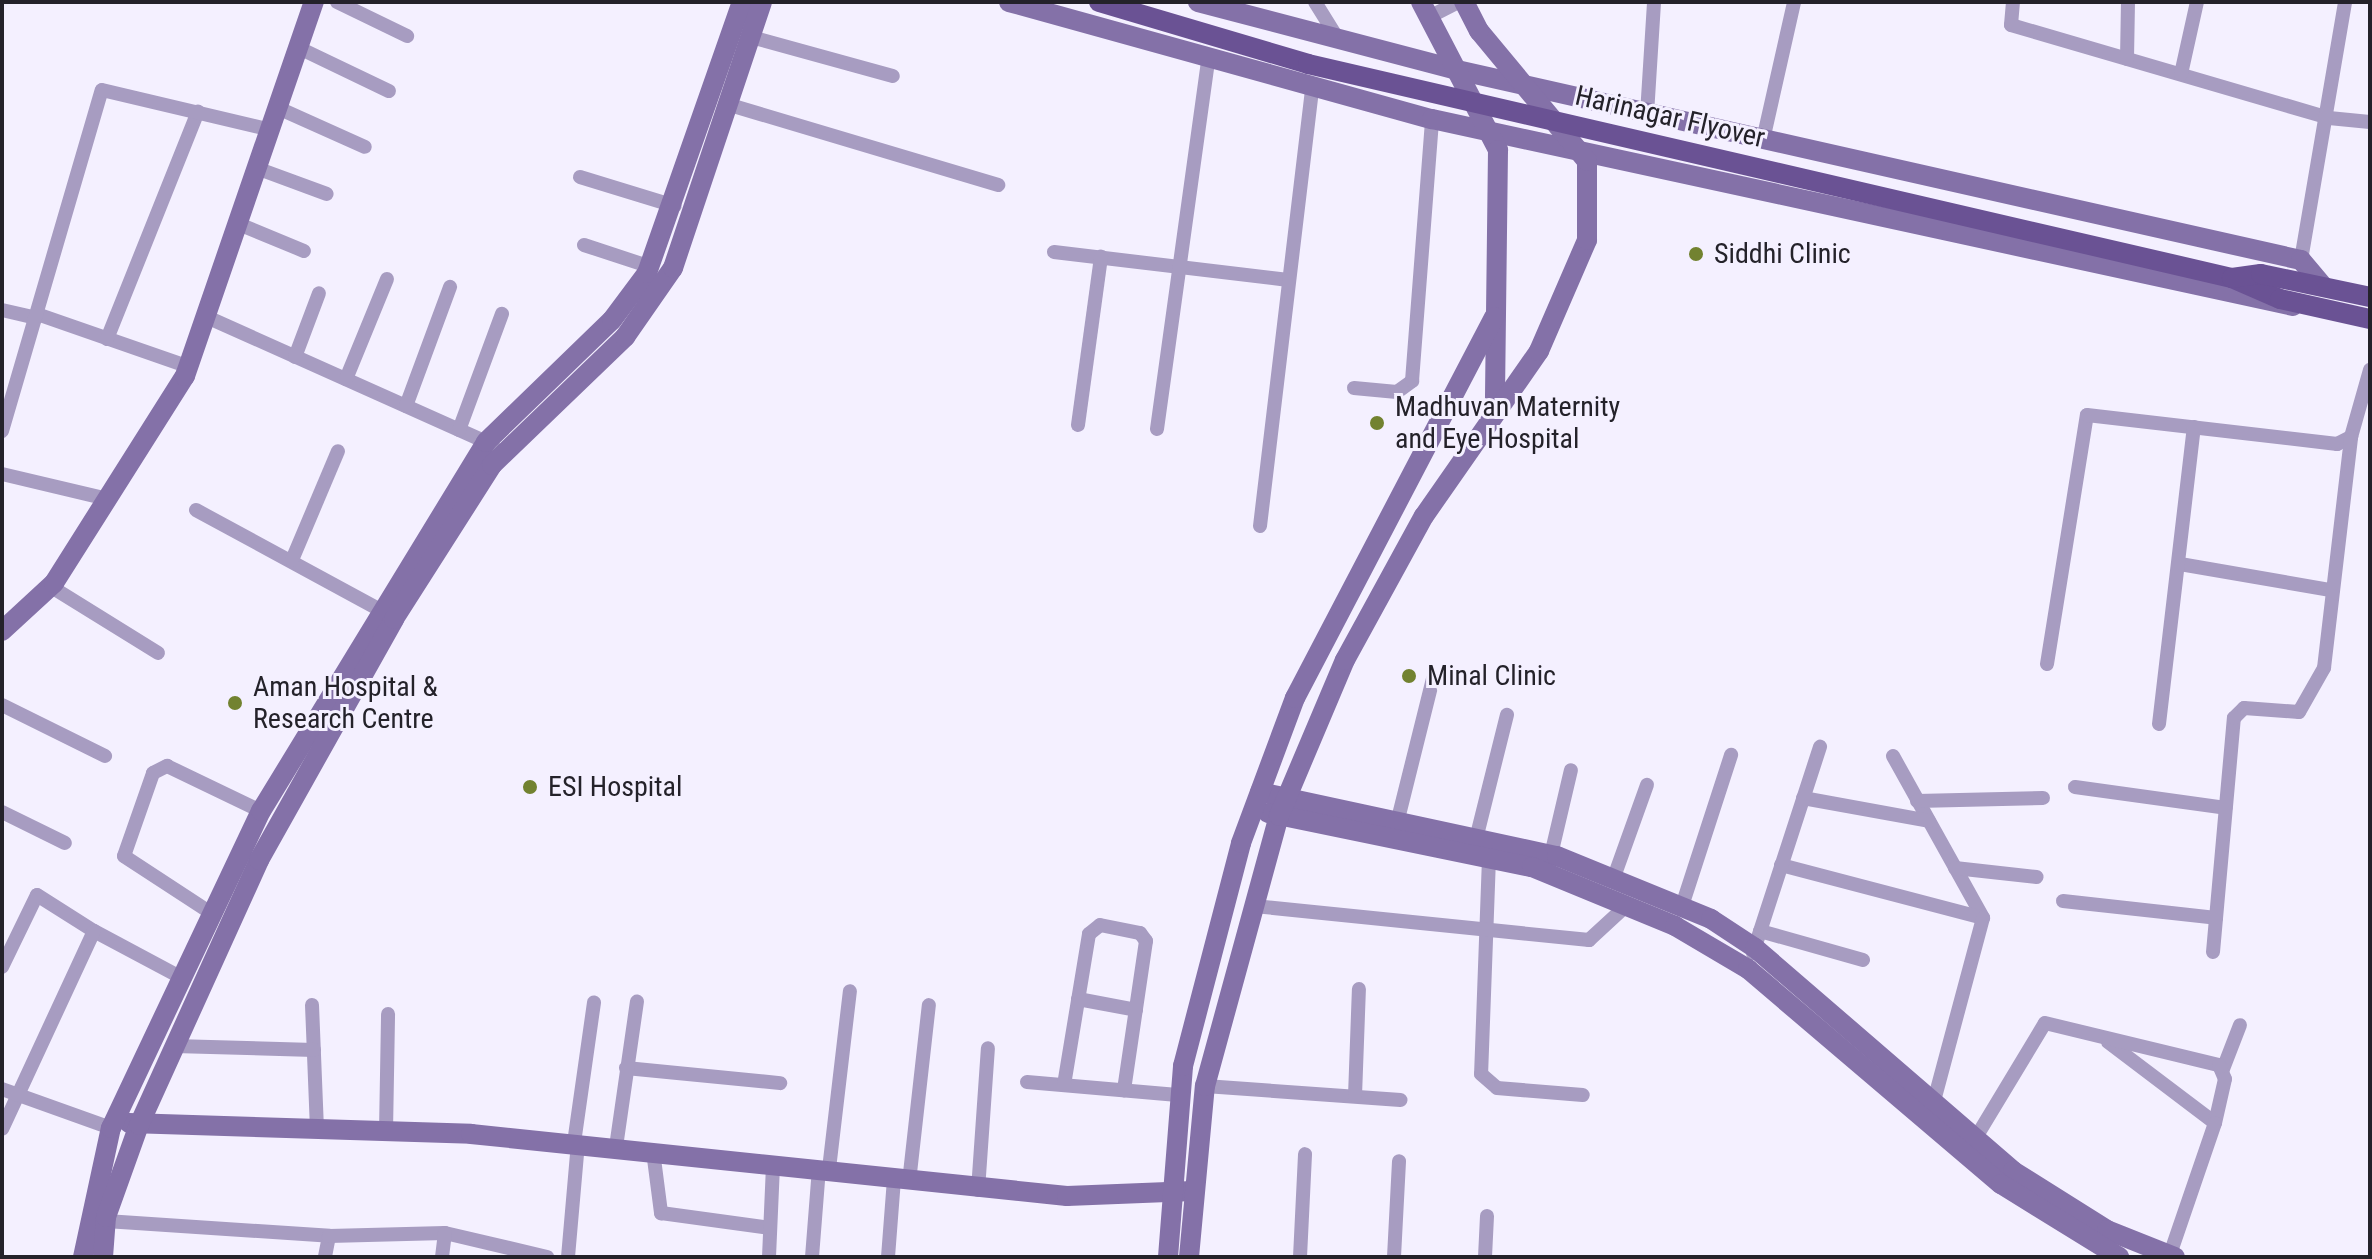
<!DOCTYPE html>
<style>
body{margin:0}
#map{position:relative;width:2372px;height:1259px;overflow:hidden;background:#f4f0ff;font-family:"Roboto Condensed",sans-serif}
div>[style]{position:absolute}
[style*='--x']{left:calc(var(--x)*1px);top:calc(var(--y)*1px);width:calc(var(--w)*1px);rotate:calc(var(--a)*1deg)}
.street>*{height:14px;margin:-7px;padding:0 7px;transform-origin:7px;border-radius:7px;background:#a79cc1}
.secondary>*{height:20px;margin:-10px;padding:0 10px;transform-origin:10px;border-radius:10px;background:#8471a8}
.primary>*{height:20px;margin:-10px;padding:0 10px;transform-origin:10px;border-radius:10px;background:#6a5294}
.dots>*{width:22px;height:22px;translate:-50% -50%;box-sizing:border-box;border:4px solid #f4f0ff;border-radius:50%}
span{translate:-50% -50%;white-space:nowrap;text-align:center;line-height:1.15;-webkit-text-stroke:6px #f4f0ff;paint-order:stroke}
.street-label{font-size:28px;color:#24222a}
.poi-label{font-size:28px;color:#24222a}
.left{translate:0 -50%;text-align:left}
.frame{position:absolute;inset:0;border:4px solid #24222a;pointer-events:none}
</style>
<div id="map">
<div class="street">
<i style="--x:337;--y:2;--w:78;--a:25.9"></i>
<i style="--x:1315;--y:2;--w:44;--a:58.1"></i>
<i style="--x:2013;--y:2;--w:23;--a:95"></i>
<i style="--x:2011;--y:25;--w:331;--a:16.3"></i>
<i style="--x:2329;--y:118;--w:41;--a:5.6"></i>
<i style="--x:1429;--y:17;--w:34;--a:-27"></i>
<i style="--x:751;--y:37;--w:147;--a:15.4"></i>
<i style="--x:297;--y:47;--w:102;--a:25.6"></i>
<i style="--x:2127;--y:59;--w:57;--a:-89"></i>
<i style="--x:2181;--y:74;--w:74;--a:-77.5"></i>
<i style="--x:730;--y:105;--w:280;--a:16.6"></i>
<i style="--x:278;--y:108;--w:95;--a:24.1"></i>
<i style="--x:1647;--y:114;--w:112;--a:-86.4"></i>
<i style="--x:1763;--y:140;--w:141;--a:-77.3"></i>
<i style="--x:259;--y:169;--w:72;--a:20.2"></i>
<i style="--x:580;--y:177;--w:99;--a:17"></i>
<i style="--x:241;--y:225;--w:68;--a:22.4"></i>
<i style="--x:584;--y:245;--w:71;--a:18.2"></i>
<i style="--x:1054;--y:252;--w:236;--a:6.8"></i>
<i style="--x:2301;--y:260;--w:262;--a:-80.3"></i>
<i style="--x:2;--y:310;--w:35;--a:13"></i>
<i style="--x:37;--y:314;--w:161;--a:19.2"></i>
<i style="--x:209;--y:318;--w:311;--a:24.1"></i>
<i style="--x:107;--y:339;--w:245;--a:-68.2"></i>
<i style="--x:295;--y:357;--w:68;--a:-69.4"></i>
<i style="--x:346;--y:379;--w:108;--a:-67.7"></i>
<i style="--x:1354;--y:388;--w:43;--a:5.3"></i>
<i style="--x:1397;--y:392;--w:19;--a:-36"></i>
<i style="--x:1412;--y:381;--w:263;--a:-85.6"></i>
<i style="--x:406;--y:406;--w:127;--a:-69.7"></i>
<i style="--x:1078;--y:425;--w:170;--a:-82.2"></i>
<i style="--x:1157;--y:429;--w:371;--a:-82.1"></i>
<i style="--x:459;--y:430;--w:124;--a:-69.7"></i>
<i style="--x:2;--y:431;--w:355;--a:-73.7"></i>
<i style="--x:102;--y:90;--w:174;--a:13.3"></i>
<i style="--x:2;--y:474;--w:109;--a:13.3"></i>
<i style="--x:196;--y:510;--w:207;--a:28.5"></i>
<i style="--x:1260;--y:526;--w:442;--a:-83.2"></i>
<i style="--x:292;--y:560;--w:118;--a:-67.1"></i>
<i style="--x:2180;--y:564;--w:153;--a:9.8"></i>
<i style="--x:50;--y:586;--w:127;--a:31.8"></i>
<i style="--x:2047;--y:664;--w:252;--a:-80.9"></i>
<i style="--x:2087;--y:415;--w:252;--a:6.6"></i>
<i style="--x:2337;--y:444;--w:16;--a:-27"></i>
<i style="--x:2351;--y:437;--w:70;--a:-74.2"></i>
<i style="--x:2;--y:705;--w:115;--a:26.3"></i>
<i style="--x:2159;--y:724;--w:299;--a:-83.3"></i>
<i style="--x:1893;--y:756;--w:185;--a:60.9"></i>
<i style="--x:2075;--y:787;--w:152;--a:7.9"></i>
<i style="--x:1803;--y:798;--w:128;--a:10.3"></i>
<i style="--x:1917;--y:801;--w:126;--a:-1.4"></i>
<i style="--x:2;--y:812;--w:70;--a:26.2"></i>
<i style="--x:1398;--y:819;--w:144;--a:-76"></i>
<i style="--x:1477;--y:835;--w:124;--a:-76"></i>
<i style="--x:1551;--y:855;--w:87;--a:-76.8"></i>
<i style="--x:1489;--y:858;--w:216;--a:92.1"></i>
<i style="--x:1481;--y:1074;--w:21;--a:41"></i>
<i style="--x:1497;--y:1088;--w:86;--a:4.7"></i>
<i style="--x:1781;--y:865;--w:209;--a:14.7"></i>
<i style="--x:1983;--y:918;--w:194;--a:105"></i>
<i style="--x:1955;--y:868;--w:82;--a:6.3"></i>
<i style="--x:1614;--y:877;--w:98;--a:-70.3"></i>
<i style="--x:2063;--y:901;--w:154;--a:6.3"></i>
<i style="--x:1254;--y:906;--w:337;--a:5.8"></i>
<i style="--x:1589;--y:940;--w:50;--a:-42.6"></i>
<i style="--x:1682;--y:906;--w:159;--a:-72"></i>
<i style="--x:211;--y:913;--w:104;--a:-146.8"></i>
<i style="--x:124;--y:856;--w:88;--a:-70.7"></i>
<i style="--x:153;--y:773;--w:16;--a:-27"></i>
<i style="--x:167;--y:766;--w:104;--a:25.6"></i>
<i style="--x:94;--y:931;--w:98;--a:28.1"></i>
<i style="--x:1760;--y:931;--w:107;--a:15.7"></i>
<i style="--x:2213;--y:952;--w:235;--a:-84.9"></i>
<i style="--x:2234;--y:718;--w:14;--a:-45"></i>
<i style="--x:2244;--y:708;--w:55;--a:4.2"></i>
<i style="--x:2299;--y:712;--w:51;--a:-60.4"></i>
<i style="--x:2324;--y:668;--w:233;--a:-83.3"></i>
<i style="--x:1753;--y:953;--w:217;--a:-72"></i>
<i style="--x:2;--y:967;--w:80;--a:-64.1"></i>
<i style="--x:37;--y:895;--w:67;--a:32.3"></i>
<i style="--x:94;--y:931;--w:218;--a:114.9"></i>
<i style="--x:1078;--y:999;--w:59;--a:10.7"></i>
<i style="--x:312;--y:1005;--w:124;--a:87.7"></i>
<i style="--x:2108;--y:1042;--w:134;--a:37.1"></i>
<i style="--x:174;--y:1046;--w:140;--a:1.6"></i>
<i style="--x:626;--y:1068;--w:155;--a:5.6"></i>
<i style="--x:2223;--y:1069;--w:47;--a:-68.9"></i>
<i style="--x:1027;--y:1082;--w:154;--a:4.9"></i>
<i style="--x:1064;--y:1085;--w:153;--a:-80.6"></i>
<i style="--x:1089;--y:934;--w:14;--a:-39"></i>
<i style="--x:1100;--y:925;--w:41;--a:11.3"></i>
<i style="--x:1140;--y:933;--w:10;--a:53"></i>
<i style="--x:1146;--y:941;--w:151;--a:98.4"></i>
<i style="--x:1205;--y:1086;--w:196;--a:4.1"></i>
<i style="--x:2;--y:1089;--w:116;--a:19.7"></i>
<i style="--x:1355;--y:1096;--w:107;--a:-87.9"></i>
<i style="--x:386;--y:1132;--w:118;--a:-89"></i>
<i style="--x:1975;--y:1139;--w:135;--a:-58.9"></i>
<i style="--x:2045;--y:1023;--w:179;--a:13.6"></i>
<i style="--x:2219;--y:1065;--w:15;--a:67"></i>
<i style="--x:2225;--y:1079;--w:45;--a:102.8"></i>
<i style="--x:2215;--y:1123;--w:142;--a:108.9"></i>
<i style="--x:574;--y:1143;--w:142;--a:-81.9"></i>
<i style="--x:616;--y:1147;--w:147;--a:-81.8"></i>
<i style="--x:653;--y:1151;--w:63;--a:82.6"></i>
<i style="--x:661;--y:1213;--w:110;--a:7.8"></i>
<i style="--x:829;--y:1169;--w:179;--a:-83.3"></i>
<i style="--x:909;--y:1182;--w:178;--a:-83.6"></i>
<i style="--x:978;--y:1190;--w:142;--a:-86"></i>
<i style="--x:106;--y:1221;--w:224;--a:3.8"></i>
<i style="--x:329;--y:1236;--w:21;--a:101"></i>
<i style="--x:329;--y:1236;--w:116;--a:-1.5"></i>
<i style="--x:445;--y:1233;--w:105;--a:13.2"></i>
<i style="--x:442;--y:1257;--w:24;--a:-83"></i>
<i style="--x:568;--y:1257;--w:114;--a:-85"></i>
<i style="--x:769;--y:1257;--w:92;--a:-87.5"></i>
<i style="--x:812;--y:1257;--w:88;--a:-85.5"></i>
<i style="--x:888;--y:1257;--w:78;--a:-85.6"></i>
<i style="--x:1300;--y:1257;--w:103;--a:-87.2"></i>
<i style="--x:1394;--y:1257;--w:96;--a:-87"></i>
<i style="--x:1485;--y:1257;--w:41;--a:-87.2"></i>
</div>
<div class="secondary">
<i style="--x:1009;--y:2;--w:439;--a:15.5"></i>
<i style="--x:1432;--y:119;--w:881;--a:12.25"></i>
<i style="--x:1198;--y:2;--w:268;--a:14.7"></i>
<i style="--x:1457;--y:70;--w:865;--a:12.69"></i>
<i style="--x:2301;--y:260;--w:34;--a:50"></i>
<i style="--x:1421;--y:2;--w:167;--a:62.5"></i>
<i style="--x:1498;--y:150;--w:260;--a:90.7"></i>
<i style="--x:2;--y:631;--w:71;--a:-42.7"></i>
<i style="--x:54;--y:583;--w:245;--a:-57.7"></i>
<i style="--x:185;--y:376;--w:396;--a:-71"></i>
<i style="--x:1260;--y:792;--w:304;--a:12.2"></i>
<i style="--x:1557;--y:856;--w:166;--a:22.2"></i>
<i style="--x:1711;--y:919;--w:53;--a:33.4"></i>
<i style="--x:1755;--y:948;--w:341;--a:40.8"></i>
<i style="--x:2013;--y:1171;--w:111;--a:32.1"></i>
<i style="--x:2107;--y:1230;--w:73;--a:21.7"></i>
<i style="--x:1268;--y:813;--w:269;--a:11.6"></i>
<i style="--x:1532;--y:867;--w:155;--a:22.4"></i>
<i style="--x:1675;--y:926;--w:85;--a:30.5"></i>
<i style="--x:1748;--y:969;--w:332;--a:40.4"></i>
<i style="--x:2001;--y:1184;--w:139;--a:31.7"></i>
<i style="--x:129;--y:1123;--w:342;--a:1.8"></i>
<i style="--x:471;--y:1134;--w:599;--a:5.94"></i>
<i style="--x:1067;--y:1196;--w:126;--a:-2.3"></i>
<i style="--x:83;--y:1257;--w:132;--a:-77.8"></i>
<i style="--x:111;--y:1128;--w:351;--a:-64.7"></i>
<i style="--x:261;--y:811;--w:432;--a:-58.6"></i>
<i style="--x:486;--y:442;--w:175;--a:-44.1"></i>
<i style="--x:612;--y:320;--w:59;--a:-53.3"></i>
<i style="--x:647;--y:273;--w:287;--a:-70.7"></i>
<i style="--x:103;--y:1257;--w:40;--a:-85.7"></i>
<i style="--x:106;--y:1217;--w:98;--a:-70.3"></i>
<i style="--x:139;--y:1125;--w:291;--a:-65.6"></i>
<i style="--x:259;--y:860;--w:276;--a:-60.7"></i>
<i style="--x:394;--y:619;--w:183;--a:-57.5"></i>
<i style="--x:492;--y:465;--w:185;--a:-43.9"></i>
<i style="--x:625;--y:337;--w:84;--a:-55.2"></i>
<i style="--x:673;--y:268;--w:280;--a:-71.5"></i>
<i style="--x:1168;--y:1257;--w:192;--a:-85.5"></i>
<i style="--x:1183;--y:1066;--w:230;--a:-75.4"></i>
<i style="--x:1241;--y:843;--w:155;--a:-69.6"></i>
<i style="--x:1295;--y:698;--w:430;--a:-62.4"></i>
<i style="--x:1189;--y:1257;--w:172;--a:-84.7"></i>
<i style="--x:1205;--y:1086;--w:280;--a:-74.7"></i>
<i style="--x:1279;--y:816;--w:169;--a:-67.1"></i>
<i style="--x:1345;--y:660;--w:164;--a:-61.3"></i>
<i style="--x:1424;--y:516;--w:201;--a:-55.1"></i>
<i style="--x:1539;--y:351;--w:121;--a:-66.6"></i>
<i style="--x:1587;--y:240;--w:79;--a:-90"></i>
<i style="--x:1587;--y:161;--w:169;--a:-129.7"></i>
<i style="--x:1479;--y:31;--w:33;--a:-117"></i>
</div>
<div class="primary">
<i style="--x:1099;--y:2;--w:218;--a:16.5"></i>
<i style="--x:1308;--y:64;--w:948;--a:13.04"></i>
<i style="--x:2232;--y:278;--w:52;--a:23.6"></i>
<i style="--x:2280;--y:299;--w:92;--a:12.5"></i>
<i style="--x:2232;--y:278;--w:29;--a:-8"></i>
<i style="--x:2261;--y:274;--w:111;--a:11.9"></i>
</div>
<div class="dots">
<i style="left:1696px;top:254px;background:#728230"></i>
<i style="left:1377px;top:423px;background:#728230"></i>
<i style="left:1409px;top:676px;background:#728230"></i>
<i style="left:235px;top:703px;background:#728230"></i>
<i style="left:530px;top:787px;background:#728230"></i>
</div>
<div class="street-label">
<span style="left:1670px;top:117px;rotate:13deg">Harinagar Flyover</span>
</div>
<div class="poi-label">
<span class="left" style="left:1714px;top:254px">Siddhi Clinic</span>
<span class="left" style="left:1395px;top:423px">Madhuvan Maternity<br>and Eye Hospital</span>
<span class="left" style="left:1427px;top:676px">Minal Clinic</span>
<span class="left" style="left:253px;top:703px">Aman Hospital &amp;<br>Research Centre</span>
<span class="left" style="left:548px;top:787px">ESI Hospital</span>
</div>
<div class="frame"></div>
</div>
